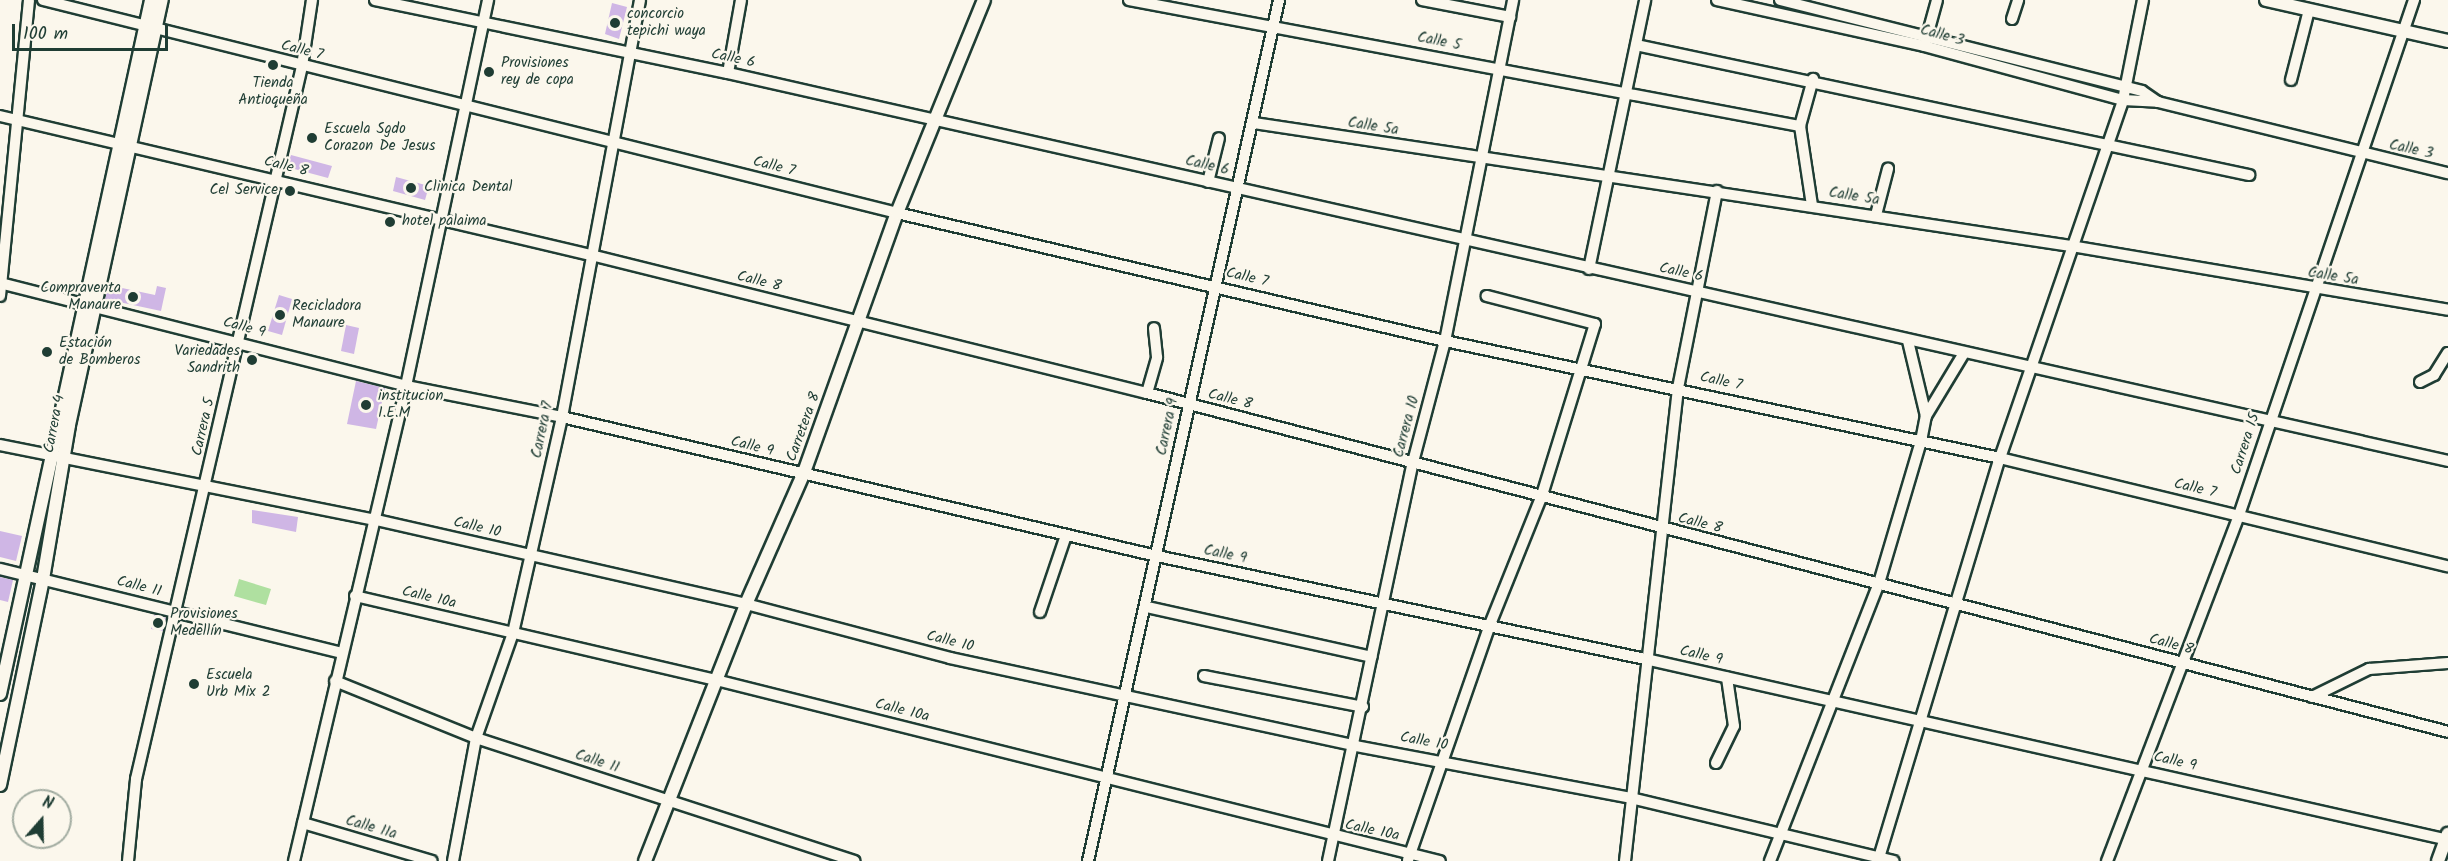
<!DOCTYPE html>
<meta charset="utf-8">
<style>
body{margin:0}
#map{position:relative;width:2448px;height:861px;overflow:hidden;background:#fbf7ec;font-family:Kalam,sans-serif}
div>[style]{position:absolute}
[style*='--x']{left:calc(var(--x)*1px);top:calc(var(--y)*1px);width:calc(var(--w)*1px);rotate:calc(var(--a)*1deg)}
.green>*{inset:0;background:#afe0a0}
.building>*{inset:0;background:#cfb6e5}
.roads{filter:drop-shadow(2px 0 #1f3d34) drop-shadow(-2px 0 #1f3d34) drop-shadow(0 2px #1f3d34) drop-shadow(0 -2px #1f3d34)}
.minor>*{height:10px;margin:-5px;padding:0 5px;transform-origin:5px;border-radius:5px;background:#fbf7ec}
.tertiary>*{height:12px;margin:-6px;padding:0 6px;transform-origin:6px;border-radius:6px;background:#fbf7ec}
.dots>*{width:16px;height:16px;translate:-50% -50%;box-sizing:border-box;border:3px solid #fbf7ec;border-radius:50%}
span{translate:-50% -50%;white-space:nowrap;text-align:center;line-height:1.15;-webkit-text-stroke:4.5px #fbf7ec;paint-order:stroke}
.poi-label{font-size:15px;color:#1f3d34}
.left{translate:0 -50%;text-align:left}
.right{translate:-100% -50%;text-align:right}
.street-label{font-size:15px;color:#1f3d34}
.north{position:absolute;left:12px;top:789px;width:60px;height:60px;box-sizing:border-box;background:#fbf7ec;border:2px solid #a3ada2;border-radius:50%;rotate:20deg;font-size:16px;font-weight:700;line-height:24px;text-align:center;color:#1f3d34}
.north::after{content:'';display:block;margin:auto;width:21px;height:27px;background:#1f3d34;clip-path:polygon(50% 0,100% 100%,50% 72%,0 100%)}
.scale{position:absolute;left:12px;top:24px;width:156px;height:27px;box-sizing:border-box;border:3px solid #1f3d34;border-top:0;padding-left:8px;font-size:18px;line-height:21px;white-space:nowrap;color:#1f3d34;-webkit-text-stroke:4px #fbf7ec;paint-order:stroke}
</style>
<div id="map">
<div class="green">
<i style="clip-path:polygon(239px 579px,271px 589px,266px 605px,234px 596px)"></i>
</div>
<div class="building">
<i style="clip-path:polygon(612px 3px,627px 7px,619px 39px,605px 34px)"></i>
<i style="clip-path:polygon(291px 155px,332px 166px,328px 178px,287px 167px)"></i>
<i style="clip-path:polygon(396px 177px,429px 186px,425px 200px,393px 191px)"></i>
<i style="clip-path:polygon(108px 285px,155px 295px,157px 286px,166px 288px,161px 311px,105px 299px)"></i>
<i style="clip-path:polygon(279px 295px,292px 299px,282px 335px,268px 331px)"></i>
<i style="clip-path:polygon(346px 325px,359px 328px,354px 354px,341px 351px)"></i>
<i style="clip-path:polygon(356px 381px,385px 388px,376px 429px,347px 424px)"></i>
<i style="clip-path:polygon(252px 510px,298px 517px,296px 532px,252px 523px)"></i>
<i style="clip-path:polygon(0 531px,22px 536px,16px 561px,0 557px)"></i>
<i style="clip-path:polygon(0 577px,13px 580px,8px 602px,0 600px)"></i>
<i style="clip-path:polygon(154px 615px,166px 618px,163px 631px,151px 629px)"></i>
</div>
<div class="roads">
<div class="minor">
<i style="--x:43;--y:0;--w:880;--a:14"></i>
<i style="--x:897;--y:213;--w:563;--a:13.15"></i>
<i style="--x:1445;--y:341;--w:567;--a:11.9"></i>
<i style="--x:2000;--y:458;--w:461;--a:13.6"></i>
<i style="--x:375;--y:0;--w:360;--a:11.7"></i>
<i style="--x:728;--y:73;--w:1763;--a:12.71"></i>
<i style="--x:1129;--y:0;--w:683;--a:10.64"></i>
<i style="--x:1800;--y:126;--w:49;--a:-74.5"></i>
<i style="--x:1422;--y:0;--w:90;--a:10.9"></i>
<i style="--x:1717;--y:0;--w:212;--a:12.5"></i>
<i style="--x:1924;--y:46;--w:206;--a:15.2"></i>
<i style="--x:2123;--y:100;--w:35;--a:3"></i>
<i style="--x:2158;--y:102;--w:299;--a:13.8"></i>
<i style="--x:1780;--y:0;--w:373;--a:14.1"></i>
<i style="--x:2142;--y:91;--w:19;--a:35"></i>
<i style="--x:2012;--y:19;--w:20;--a:-72"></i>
<i style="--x:1926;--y:40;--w:41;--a:-74.6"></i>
<i style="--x:1636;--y:45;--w:627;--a:11.97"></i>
<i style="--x:728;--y:73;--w:74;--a:-79.9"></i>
<i style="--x:2291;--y:80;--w:72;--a:-75.6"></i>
<i style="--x:0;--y:116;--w:607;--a:13.24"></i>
<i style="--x:591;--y:255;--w:573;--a:13.94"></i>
<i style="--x:1147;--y:393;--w:1344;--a:14.6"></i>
<i style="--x:1254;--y:123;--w:826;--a:8.56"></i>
<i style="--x:2071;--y:246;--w:382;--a:9.6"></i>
<i style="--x:1800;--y:126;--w:80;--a:81.4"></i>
<i style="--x:1208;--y:182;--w:45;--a:-76"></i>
<i style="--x:1876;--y:215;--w:48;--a:-75.4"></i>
<i style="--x:1589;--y:269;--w:275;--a:-78.2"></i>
<i style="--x:0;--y:283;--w:419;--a:14.2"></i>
<i style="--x:406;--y:386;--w:159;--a:11.2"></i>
<i style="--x:562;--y:417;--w:611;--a:13.15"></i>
<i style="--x:1157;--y:556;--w:504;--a:11.91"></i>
<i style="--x:1650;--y:660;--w:818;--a:12.71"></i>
<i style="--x:0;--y:296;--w:297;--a:-84.4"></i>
<i style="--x:2420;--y:382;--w:16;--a:-27"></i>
<i style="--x:2434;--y:375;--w:26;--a:-58"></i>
<i style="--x:1147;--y:393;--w:37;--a:-74"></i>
<i style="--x:1157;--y:357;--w:29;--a:-96"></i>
<i style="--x:1926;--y:416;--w:74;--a:-58.9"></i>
<i style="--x:0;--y:445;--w:379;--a:11.3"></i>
<i style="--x:372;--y:519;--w:384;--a:12.8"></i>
<i style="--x:746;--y:604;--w:211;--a:14.8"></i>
<i style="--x:950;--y:658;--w:415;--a:12.2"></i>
<i style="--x:1356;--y:746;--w:280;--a:10.7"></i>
<i style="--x:1631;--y:798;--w:270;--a:13.5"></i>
<i style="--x:0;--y:569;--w:351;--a:13.8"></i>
<i style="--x:355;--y:596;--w:371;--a:13.1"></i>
<i style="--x:716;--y:680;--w:746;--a:14.04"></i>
<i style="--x:1147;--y:607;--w:230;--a:12.5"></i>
<i style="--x:1040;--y:612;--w:81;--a:-71.3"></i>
<i style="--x:1204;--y:676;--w:162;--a:11"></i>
<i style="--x:335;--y:681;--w:152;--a:22"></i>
<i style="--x:476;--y:738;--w:398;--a:18"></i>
<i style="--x:2312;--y:697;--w:64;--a:-26.2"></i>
<i style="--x:2369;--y:669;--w:79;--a:-4.3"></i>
<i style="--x:1716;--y:763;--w:41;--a:-64.1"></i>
<i style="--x:1734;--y:726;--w:49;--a:-98.3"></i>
<i style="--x:303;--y:823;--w:134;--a:16.4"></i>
<i style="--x:1408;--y:860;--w:247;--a:-70.8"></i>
<i style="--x:1489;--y:627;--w:142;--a:-68.1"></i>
<i style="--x:1542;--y:495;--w:179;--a:-72.8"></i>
<i style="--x:1595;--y:324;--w:112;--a:-165.5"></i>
<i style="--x:128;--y:861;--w:82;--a:-84.4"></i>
<i style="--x:136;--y:779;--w:732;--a:-76.89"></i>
<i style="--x:302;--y:66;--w:67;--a:-81.4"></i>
<i style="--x:294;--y:861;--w:488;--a:-76.7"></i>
<i style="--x:406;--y:386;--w:395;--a:-78"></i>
<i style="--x:453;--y:861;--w:125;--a:-79.4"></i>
<i style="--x:476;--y:738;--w:111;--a:-70.6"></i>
<i style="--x:513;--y:633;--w:221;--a:-77.2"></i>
<i style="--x:562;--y:417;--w:424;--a:-79.4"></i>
<i style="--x:1088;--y:861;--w:882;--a:-77.49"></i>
<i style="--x:1328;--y:861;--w:408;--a:-78"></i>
<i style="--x:1413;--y:462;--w:125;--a:-75.2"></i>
<i style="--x:1445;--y:341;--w:348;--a:-78.7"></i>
<i style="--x:1625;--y:861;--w:476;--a:-83.6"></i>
<i style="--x:1678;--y:388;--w:201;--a:-78.8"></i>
<i style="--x:1770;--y:861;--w:299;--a:-68.6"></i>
<i style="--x:1879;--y:583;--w:148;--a:-73.5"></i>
<i style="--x:1921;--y:441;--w:25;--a:-79"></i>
<i style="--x:1926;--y:416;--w:77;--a:-103.5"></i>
<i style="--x:1878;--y:861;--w:421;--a:-73.2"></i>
<i style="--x:2000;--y:458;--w:379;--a:-71"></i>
<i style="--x:2123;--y:100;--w:102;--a:-78.7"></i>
<i style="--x:2107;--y:861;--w:370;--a:-69.1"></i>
<i style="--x:2239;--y:515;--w:544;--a:-71.23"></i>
</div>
<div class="tertiary">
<i style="--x:2266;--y:0;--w:187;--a:12.7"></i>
<i style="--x:0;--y:694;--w:710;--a:-77.72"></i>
<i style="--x:0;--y:785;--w:210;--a:-78.2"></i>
<i style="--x:43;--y:579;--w:156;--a:-80.4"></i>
<i style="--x:69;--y:425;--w:435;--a:-77.7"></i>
<i style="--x:645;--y:861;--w:276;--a:-68.5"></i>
<i style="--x:746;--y:604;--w:141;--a:-66.2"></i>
<i style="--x:803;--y:475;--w:278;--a:-70.3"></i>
<i style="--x:897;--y:213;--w:230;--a:-67.8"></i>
<i style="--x:2438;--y:861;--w:29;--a:-70"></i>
</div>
</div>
<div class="dots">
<i style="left:615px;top:23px;background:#1f3d34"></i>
<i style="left:273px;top:65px;background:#1f3d34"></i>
<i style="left:489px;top:72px;background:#1f3d34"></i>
<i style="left:312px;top:138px;background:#1f3d34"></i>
<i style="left:411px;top:188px;background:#1f3d34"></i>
<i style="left:290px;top:191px;background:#1f3d34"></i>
<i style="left:390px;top:222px;background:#1f3d34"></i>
<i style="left:133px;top:297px;background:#1f3d34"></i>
<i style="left:280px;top:315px;background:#1f3d34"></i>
<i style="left:47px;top:352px;background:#1f3d34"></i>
<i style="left:252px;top:360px;background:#1f3d34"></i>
<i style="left:366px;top:405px;background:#1f3d34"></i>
<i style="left:158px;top:623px;background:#1f3d34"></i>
<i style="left:194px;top:684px;background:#1f3d34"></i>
</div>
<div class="poi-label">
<span class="left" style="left:627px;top:23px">concorcio<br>tepichi waya</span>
<span class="left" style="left:501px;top:72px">Provisiones<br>rey de copa</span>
<span style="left:273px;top:92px">Tienda<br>Antioqueña</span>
<span class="left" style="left:324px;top:138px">Escuela Sgdo<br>Corazon De Jesus</span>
<span class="left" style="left:424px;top:188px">Clinica Dental</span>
<span class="right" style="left:278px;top:191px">Cel Service</span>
<span class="left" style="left:402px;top:222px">hotel palaima</span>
<span class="right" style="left:121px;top:297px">Compraventa<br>Manaure</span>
<span class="left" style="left:292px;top:315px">Recicladora<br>Manaure</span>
<span class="left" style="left:59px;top:352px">Estación<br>de Bomberos</span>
<span class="right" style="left:240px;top:360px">Variedades<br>Sandrith</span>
<span class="left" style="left:378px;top:405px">institucion<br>I.E.M</span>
<span class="left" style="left:170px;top:623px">Provisiones<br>Medellín</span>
<span class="left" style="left:206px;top:684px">Escuela<br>Urb Mix 2</span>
</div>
<div class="street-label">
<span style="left:1942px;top:36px;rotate:15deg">Calle 3</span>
<span style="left:1439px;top:42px;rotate:11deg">Calle 5</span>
<span style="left:302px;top:51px;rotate:14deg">Calle 7</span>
<span style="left:733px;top:59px;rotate:12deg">Calle 6</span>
<span style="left:1373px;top:127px;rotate:9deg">Calle 5a</span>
<span style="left:2411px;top:150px;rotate:12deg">Calle 3</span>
<span style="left:1207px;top:166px;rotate:13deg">Calle 6</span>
<span style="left:286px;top:167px;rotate:14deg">Calle 8</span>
<span style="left:774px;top:167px;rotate:14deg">Calle 7</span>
<span style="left:1854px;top:197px;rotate:9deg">Calle 5a</span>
<span style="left:1681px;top:273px;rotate:12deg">Calle 6</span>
<span style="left:2333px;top:277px;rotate:9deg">Calle 5a</span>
<span style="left:1247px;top:278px;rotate:13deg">Calle 7</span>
<span style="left:759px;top:282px;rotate:14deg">Calle 8</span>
<span style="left:244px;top:328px;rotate:15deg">Calle 9</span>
<span style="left:1721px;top:382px;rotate:12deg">Calle 7</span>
<span style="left:1230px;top:400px;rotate:14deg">Calle 8</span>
<span style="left:55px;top:424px;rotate:-79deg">Carrera 4</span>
<span style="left:204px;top:427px;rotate:-77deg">Carrera 5</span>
<span style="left:804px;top:427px;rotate:-70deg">Carretera 8</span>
<span style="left:1168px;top:427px;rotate:-78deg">Carrera 9</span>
<span style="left:1407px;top:427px;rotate:-75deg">Carrera 10</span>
<span style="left:543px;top:430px;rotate:-78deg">Carrera 7</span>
<span style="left:2246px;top:444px;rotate:-72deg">Carrera 15</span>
<span style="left:752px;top:447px;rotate:14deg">Calle 9</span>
<span style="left:2195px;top:489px;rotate:13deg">Calle 7</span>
<span style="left:1700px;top:524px;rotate:14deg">Calle 8</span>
<span style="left:477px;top:528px;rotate:13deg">Calle 10</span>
<span style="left:1225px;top:555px;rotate:12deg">Calle 9</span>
<span style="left:139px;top:587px;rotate:14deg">Calle 11</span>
<span style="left:429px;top:598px;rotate:13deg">Calle 10a</span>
<span style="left:950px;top:642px;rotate:14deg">Calle 10</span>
<span style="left:2171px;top:645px;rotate:15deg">Calle 8</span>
<span style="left:1701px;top:656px;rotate:13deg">Calle 9</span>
<span style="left:902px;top:711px;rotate:14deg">Calle 10a</span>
<span style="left:1424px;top:742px;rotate:10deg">Calle 10</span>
<span style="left:597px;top:762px;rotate:18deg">Calle 11</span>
<span style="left:2175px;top:762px;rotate:13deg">Calle 9</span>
<span style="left:371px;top:828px;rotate:16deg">Calle 11a</span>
<span style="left:1372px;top:831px;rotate:12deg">Calle 10a</span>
</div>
<div class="north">N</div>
<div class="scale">100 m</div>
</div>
